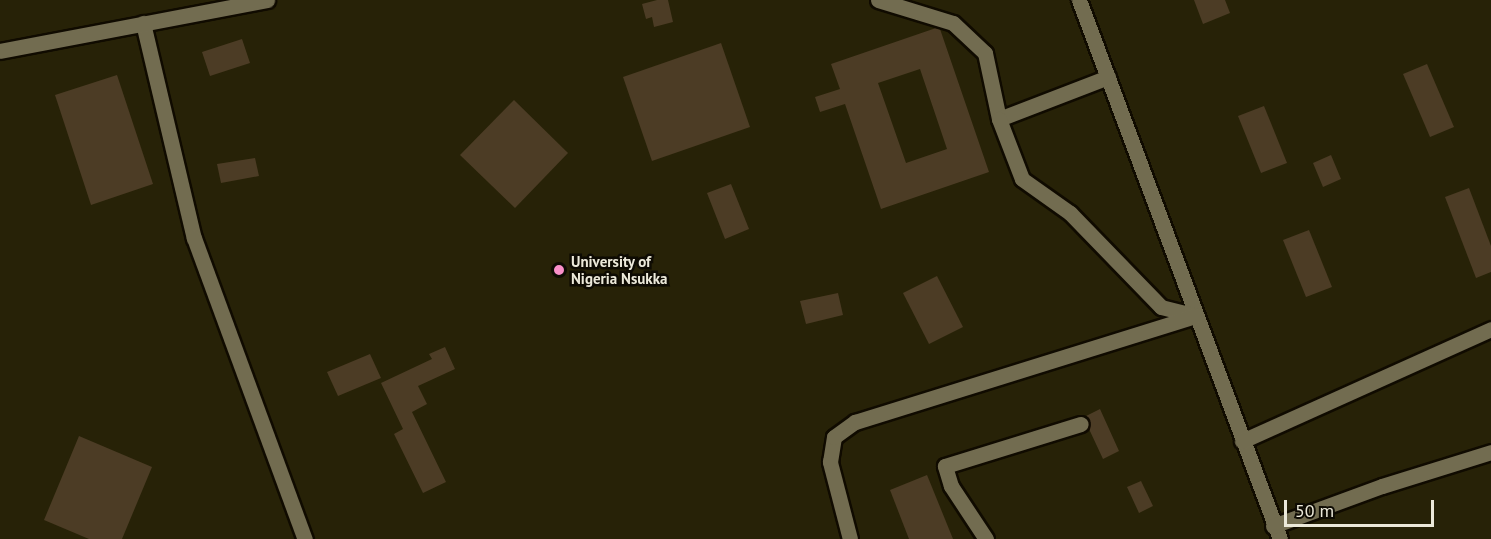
<!DOCTYPE html>
<style>
body{margin:0}
#map{position:relative;width:1491px;height:539px;overflow:hidden;background:#272207;font-family:"PT Sans",sans-serif}
div>[style]{position:absolute}
[style*='--x']{left:calc(var(--x)*1px);top:calc(var(--y)*1px);width:calc(var(--w)*1px);rotate:calc(var(--a)*1deg)}
.building>*{inset:0;background:#4c3c25}
.roads{filter:drop-shadow(2px 0 #100b00) drop-shadow(-2px 0 #100b00) drop-shadow(0 2px #100b00) drop-shadow(0 -2px #100b00)}
.minor>*{height:15px;margin:-7.5px;padding:0 7.5px;transform-origin:7.5px;border-radius:7.5px;background:#726c50}
.dots>*{width:16px;height:16px;translate:-50% -50%;box-sizing:border-box;border:3px solid #0e0b03;border-radius:50%}
span{translate:-50% -50%;white-space:nowrap;text-align:center;line-height:1.15;-webkit-text-stroke:5px #0e0b03;paint-order:stroke}
.poi-label{font-size:15px;color:#ece9da;font-weight:700}
.left{translate:0 -50%;text-align:left}
.scale{position:absolute;left:1284px;top:500px;width:150px;height:27px;box-sizing:border-box;border:3px solid #ece9da;border-top:0;padding-left:8px;font-size:18px;line-height:21px;white-space:nowrap;color:#ece9da;-webkit-text-stroke:4px #0e0b03;paint-order:stroke}
</style>
<div id="map">
<div class="building">
<i style="clip-path:polygon(657px 0,668px 0,673px 22px,654px 27px,652px 17px,646px 19px,642px 4px)"></i>
<i style="clip-path:polygon(1194px 0,1225px 0,1230px 13px,1203px 24px)"></i>
<i style="clip-path:polygon(evenodd,936px 28px,940px 29px,989px 172px,881px 209px,845px 104px,820px 112px,815px 97px,840px 89px,831px 64px,936px 28px,920px 69px,947px 149px,906px 163px,878px 83px,920px 69px)"></i>
<i style="clip-path:polygon(242px 39px,250px 63px,210px 76px,202px 52px)"></i>
<i style="clip-path:polygon(721px 43px,750px 127px,652px 161px,623px 77px)"></i>
<i style="clip-path:polygon(1427px 64px,1454px 127px,1430px 137px,1403px 74px)"></i>
<i style="clip-path:polygon(117px 75px,153px 184px,91px 205px,55px 95px)"></i>
<i style="clip-path:polygon(514px 100px,568px 153px,515px 208px,460px 155px)"></i>
<i style="clip-path:polygon(1264px 106px,1287px 163px,1261px 173px,1238px 116px)"></i>
<i style="clip-path:polygon(1331px 155px,1341px 179px,1323px 187px,1313px 163px)"></i>
<i style="clip-path:polygon(255px 158px,259px 176px,221px 183px,217px 164px)"></i>
<i style="clip-path:polygon(731px 184px,749px 229px,725px 239px,707px 193px)"></i>
<i style="clip-path:polygon(1469px 188px,1491px 246px,1491px 272px,1476px 278px,1445px 197px)"></i>
<i style="clip-path:polygon(1309px 230px,1332px 287px,1306px 297px,1283px 240px)"></i>
<i style="clip-path:polygon(937px 276px,963px 327px,929px 344px,903px 293px)"></i>
<i style="clip-path:polygon(838px 293px,843px 315px,806px 324px,800px 301px)"></i>
<i style="clip-path:polygon(445px 347px,455px 369px,418px 386px,427px 404px,412px 412px,446px 482px,423px 493px,394px 434px,403px 429px,381px 383px,432px 359px,429px 354px)"></i>
<i style="clip-path:polygon(370px 354px,381px 378px,338px 396px,327px 372px)"></i>
<i style="clip-path:polygon(1100px 409px,1119px 451px,1103px 459px,1089px 429px,1090px 421px,1086px 416px)"></i>
<i style="clip-path:polygon(79px 436px,152px 467px,122px 539px,89px 539px,44px 520px)"></i>
<i style="clip-path:polygon(927px 475px,953px 539px,909px 539px,890px 490px)"></i>
<i style="clip-path:polygon(1141px 481px,1153px 506px,1139px 513px,1127px 487px)"></i>
</div>
<div class="roads">
<div class="minor">
<i style="--x:878;--y:0;--w:78;--a:17"></i>
<i style="--x:953;--y:23;--w:44;--a:43.2"></i>
<i style="--x:985;--y:53;--w:67;--a:78"></i>
<i style="--x:999;--y:119;--w:117;--a:-21.1"></i>
<i style="--x:1079;--y:0;--w:575;--a:69.55"></i>
<i style="--x:143;--y:23;--w:221;--a:76.7"></i>
<i style="--x:194;--y:238;--w:321;--a:69.8"></i>
<i style="--x:0;--y:51;--w:272;--a:-10.8"></i>
<i style="--x:999;--y:119;--w:64;--a:69"></i>
<i style="--x:1022;--y:179;--w:59;--a:35.3"></i>
<i style="--x:1070;--y:213;--w:131;--a:45.9"></i>
<i style="--x:1161;--y:307;--w:36;--a:14"></i>
<i style="--x:1242;--y:441;--w:273;--a:-24.2"></i>
<i style="--x:1273;--y:526;--w:116;--a:-20.2"></i>
<i style="--x:1382;--y:486;--w:114;--a:-17.3"></i>
<i style="--x:850;--y:539;--w:80;--a:-104.6"></i>
<i style="--x:830;--y:462;--w:25;--a:-81"></i>
<i style="--x:834;--y:437;--w:26;--a:-36"></i>
<i style="--x:855;--y:422;--w:357;--a:-17.3"></i>
<i style="--x:986;--y:539;--w:64;--a:-123.4"></i>
<i style="--x:951;--y:486;--w:21;--a:-107"></i>
<i style="--x:945;--y:466;--w:142;--a:-17.2"></i>
</div>
</div>
<div class="dots">
<i style="left:559px;top:270px;background:#f98fc9"></i>
</div>
<div class="poi-label">
<span class="left" style="left:571px;top:270px">University of<br>Nigeria Nsukka</span>
</div>
<div class="scale">50 m</div>
</div>
